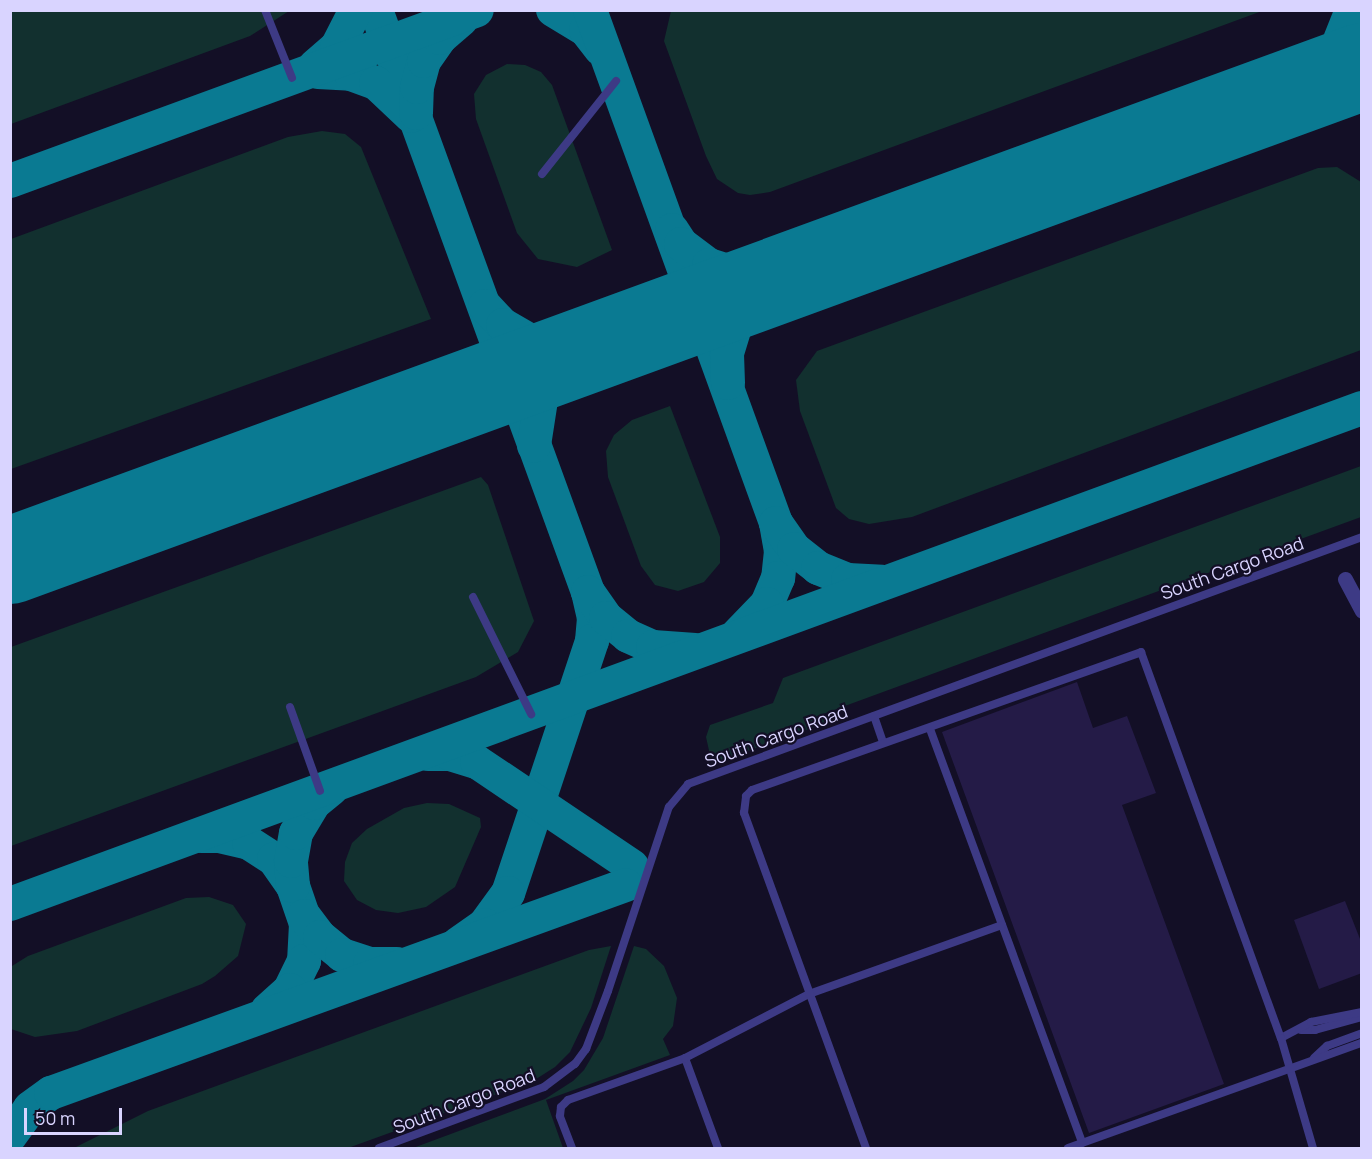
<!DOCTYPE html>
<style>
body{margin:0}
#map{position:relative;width:1372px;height:1159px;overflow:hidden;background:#130f26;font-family:Manrope,sans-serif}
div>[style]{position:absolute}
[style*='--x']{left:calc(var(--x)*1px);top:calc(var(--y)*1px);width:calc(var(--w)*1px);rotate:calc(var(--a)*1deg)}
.green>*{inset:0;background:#12302f}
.taxiway>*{height:34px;margin:-17px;padding:0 17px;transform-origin:17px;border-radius:17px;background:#0a7a92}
.runway>*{height:87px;margin:-43.5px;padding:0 43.5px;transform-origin:43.5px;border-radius:43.5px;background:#0a7a92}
.building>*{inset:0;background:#241b47}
.service>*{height:8px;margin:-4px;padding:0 4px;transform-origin:4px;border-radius:4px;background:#3d3a85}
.minor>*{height:15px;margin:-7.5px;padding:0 7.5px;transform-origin:7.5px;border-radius:7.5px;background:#3d3a85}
span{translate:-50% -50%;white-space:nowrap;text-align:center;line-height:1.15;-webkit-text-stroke:4.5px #130f26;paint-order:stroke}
.street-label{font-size:18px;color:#d9d4ff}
.frame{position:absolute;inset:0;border:12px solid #d9d4ff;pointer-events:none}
.scale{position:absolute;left:24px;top:1108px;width:98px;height:27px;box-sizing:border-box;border:3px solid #d9d4ff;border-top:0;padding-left:8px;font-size:18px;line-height:21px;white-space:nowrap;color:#d9d4ff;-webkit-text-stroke:4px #130f26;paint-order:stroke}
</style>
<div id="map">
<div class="green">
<i style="clip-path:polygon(11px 11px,289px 11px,250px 36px,11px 124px)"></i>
<i style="clip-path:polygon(671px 11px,671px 10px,1262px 11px,770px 192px,750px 195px,738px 193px,717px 179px,706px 156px,664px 41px)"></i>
<i style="clip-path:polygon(507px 64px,525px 65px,541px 72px,552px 85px,612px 250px,577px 267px,538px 259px,517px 233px,476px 119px,474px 94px,486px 75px)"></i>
<i style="clip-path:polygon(322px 131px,345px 134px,361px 147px,431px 319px,11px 469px,11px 239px,288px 137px)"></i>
<i style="clip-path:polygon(1337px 167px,1361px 182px,1361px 350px,912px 517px,869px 524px,849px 519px,836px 508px,800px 411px,796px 380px,817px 351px,1318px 168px)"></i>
<i style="clip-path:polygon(670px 406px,720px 537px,720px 563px,704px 582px,678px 591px,655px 585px,641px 566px,608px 477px,606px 451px,614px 435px,632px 420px)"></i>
<i style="clip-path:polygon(1361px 466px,1361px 517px,823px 714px,826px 723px,712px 764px,706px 737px,710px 725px,773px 703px,783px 678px)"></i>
<i style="clip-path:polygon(481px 477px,488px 485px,534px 621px,518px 652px,476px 677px,11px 846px,11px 647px)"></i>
<i style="clip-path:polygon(427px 803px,449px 804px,480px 818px,481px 827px,455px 887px,426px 907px,398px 913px,376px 910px,357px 900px,344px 881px,345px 862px,352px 843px,367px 829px,404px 808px)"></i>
<i style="clip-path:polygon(209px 897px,233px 905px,246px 924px,238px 956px,215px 976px,202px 984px,77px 1031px,35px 1037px,11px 1029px,12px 966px,28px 956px,186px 898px)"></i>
<i style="clip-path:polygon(611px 946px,591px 1008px,570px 1052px,555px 1067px,533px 1081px,348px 1148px,74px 1148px,148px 1111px,589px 950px)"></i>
<i style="clip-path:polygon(634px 946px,646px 949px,664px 966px,677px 998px,673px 1026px,663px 1039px,670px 1055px,546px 1100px,563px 1148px,413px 1148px,545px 1099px,573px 1081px,584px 1070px,603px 1038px)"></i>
</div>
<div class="taxiway">
<i style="--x:376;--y:10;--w:619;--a:69.99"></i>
<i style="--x:588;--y:592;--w:27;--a:77"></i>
<i style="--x:594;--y:618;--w:23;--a:95"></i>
<i style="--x:592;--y:641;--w:266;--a:108.4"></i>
<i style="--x:508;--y:893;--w:39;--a:126"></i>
<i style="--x:485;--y:925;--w:33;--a:145"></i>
<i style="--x:553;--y:10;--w:39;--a:31"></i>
<i style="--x:586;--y:30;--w:24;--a:52"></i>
<i style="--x:590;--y:10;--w:546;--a:70.07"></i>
<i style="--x:776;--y:523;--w:28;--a:80"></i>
<i style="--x:781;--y:551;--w:27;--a:96"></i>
<i style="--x:778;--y:578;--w:28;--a:113"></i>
<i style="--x:767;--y:604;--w:42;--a:134"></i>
<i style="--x:315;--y:66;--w:29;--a:-41"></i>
<i style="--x:337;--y:47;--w:42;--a:-62.8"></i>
<i style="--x:318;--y:72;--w:33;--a:3"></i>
<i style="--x:351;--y:74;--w:27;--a:20"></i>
<i style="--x:376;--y:83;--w:48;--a:43.3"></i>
<i style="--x:1300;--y:89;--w:53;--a:-47.3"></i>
<i style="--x:1336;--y:50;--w:43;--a:-68.2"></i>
<i style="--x:1300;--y:89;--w:37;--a:2"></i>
<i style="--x:1337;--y:90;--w:26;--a:13"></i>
<i style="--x:416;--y:113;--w:26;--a:-88"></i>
<i style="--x:417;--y:87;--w:27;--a:-75"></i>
<i style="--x:424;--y:61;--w:28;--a:-55"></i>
<i style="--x:440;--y:38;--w:28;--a:-41"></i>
<i style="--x:10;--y:181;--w:497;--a:-20.1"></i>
<i style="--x:672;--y:230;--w:17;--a:57"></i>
<i style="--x:681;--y:244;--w:35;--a:37"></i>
<i style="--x:709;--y:265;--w:60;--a:17.5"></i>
<i style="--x:766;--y:283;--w:54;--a:125.2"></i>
<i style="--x:735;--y:327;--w:28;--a:107"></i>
<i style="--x:727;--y:354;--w:29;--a:88"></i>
<i style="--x:485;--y:306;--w:26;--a:47"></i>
<i style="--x:503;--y:325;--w:44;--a:30.1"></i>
<i style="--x:541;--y:347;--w:43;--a:6.6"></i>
<i style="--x:584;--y:352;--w:38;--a:139"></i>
<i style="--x:555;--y:377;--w:27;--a:121"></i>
<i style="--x:541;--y:400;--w:46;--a:98.8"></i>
<i style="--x:776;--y:523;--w:32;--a:55"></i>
<i style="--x:794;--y:549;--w:31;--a:38"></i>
<i style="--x:818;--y:568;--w:32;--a:22"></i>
<i style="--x:848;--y:580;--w:34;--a:3"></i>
<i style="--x:588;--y:592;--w:32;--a:55"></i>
<i style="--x:606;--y:618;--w:28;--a:39"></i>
<i style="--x:628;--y:636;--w:27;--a:24"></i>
<i style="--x:653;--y:647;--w:42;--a:4.1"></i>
<i style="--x:428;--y:754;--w:22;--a:0"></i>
<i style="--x:450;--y:754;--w:28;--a:17"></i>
<i style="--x:477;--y:762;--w:187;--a:33.9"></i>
<i style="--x:201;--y:836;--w:18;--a:0"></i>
<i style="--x:219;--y:836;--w:31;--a:13"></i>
<i style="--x:249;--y:843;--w:30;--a:33"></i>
<i style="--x:274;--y:859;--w:33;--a:55"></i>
<i style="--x:293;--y:886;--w:40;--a:71.1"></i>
<i style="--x:306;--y:924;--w:37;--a:93"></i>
<i style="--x:304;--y:961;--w:32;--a:116"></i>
<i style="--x:290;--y:990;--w:31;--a:138"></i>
<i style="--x:293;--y:886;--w:25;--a:-95"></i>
<i style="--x:291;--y:861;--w:28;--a:-80"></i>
<i style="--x:296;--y:833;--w:35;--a:-59"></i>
<i style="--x:314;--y:803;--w:22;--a:-39"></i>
<i style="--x:10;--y:904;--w:1440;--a:-20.15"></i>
<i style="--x:304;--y:916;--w:26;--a:53"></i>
<i style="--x:320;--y:937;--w:28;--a:39"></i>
<i style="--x:342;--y:955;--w:29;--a:18"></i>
<i style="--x:370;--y:964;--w:27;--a:0"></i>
<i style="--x:10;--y:1136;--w:34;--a:-54"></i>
<i style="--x:30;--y:1108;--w:26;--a:-36"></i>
<i style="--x:51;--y:1093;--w:611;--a:-19.89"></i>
</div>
<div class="runway">
<i style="--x:10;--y:560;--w:1439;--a:-20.07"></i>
</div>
<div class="building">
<i style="clip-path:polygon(1077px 682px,1093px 728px,1127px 716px,1156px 793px,1122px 805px,1224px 1084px,1089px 1133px,942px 732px)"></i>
<i style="clip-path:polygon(1345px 901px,1362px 944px,1362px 973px,1319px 989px,1294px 920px)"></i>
</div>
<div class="service">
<i style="--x:265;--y:10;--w:73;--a:68.3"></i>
<i style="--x:542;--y:174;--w:119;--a:-51.5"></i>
<i style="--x:473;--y:597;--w:131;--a:63.6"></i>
<i style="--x:290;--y:707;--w:89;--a:70.3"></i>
<i style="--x:874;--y:716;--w:28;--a:71"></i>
<i style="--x:930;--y:729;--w:441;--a:69.8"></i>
<i style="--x:1301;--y:1030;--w:14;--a:0"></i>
<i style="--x:1315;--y:1030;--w:49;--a:-15.5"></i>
<i style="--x:1281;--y:1038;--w:34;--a:-28"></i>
<i style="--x:1311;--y:1022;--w:52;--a:-11.1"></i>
<i style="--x:685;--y:1058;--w:96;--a:69.9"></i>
<i style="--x:1314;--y:1058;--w:18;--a:-43"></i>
<i style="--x:1327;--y:1046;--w:37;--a:-20"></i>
<i style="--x:379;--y:1148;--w:176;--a:-20.3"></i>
<i style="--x:544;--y:1087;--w:39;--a:-37"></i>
<i style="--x:575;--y:1064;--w:19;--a:-54"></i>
<i style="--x:586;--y:1049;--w:62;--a:-69.2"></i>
<i style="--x:608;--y:991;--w:194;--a:-71.7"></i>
<i style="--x:669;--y:807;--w:30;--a:-50"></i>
<i style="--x:688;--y:784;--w:718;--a:-20.13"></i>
<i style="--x:572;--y:1148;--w:34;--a:-111"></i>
<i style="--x:560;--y:1116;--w:9;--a:-84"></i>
<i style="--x:561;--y:1107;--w:10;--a:-45"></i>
<i style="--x:568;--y:1100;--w:124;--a:-19.7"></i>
<i style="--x:685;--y:1058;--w:140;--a:-27.3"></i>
<i style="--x:809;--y:994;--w:205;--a:-19.7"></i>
<i style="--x:866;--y:1148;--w:357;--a:-110"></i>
<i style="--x:744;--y:813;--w:17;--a:-83"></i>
<i style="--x:746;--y:796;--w:8;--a:-45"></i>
<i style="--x:752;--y:790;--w:413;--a:-19.5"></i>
<i style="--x:1141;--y:652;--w:411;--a:70.1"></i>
<i style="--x:1281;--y:1038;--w:115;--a:73.8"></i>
<i style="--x:1068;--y:1148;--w:312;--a:-19.7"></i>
</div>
<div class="minor">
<i style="--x:1345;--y:579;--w:36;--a:62"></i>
</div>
<div class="street-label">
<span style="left:1232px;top:568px;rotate:-20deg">South Cargo Road</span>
<span style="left:776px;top:736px;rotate:-20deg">South Cargo Road</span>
<span style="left:464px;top:1101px;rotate:-21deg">South Cargo Road</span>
</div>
<div class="frame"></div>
<div class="scale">50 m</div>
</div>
